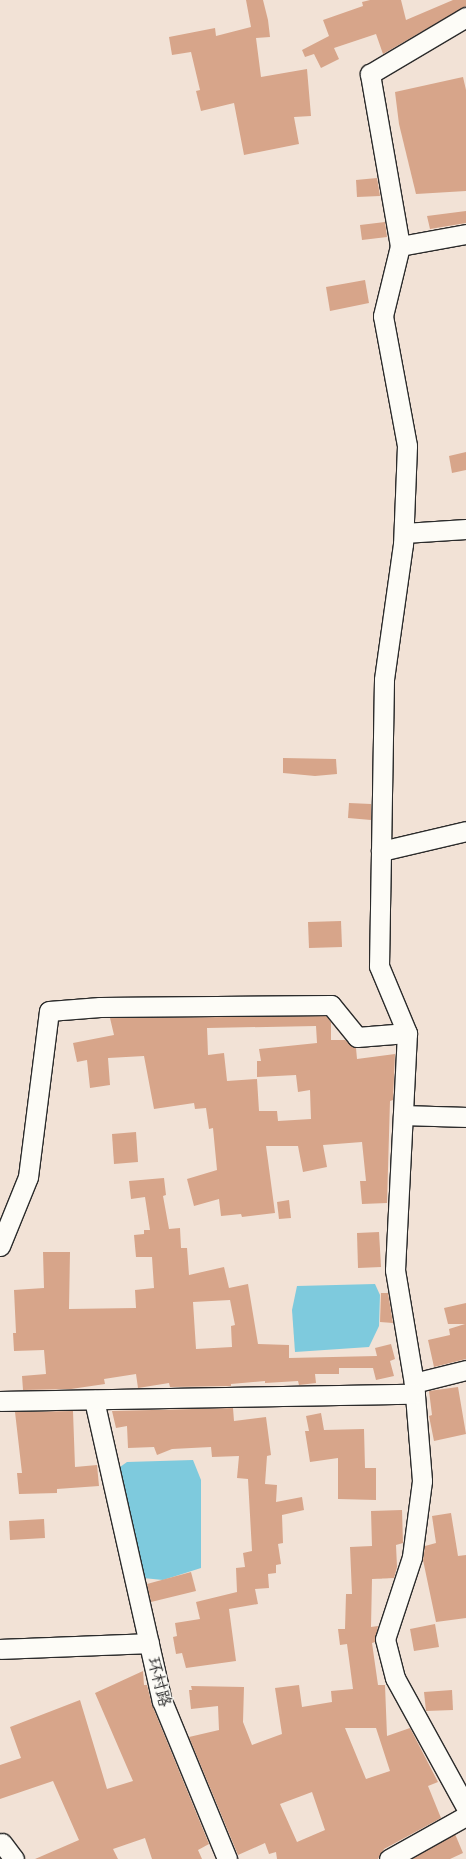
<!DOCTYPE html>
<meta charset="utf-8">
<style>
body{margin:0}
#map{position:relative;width:466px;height:1859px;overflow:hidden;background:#f2e2d6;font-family:Caveat,"LXGW WenKai TC",sans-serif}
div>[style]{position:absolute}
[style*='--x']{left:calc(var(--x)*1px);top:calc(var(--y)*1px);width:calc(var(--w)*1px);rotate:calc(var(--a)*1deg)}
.water>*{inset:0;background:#7ecadd}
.building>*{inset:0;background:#d7a58a}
.roads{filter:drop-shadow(1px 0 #2b2b2b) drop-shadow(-1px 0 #2b2b2b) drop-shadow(0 1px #2b2b2b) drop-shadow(0 -1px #2b2b2b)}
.street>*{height:19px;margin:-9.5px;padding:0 9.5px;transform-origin:9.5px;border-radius:9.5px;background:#fdfcf7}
span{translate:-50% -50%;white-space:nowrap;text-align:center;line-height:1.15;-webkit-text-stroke:3px #fdfcf7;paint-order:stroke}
.street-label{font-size:17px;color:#2b2b2b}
</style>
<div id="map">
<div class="water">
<i style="clip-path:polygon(375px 1284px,380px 1295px,379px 1326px,369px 1347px,295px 1352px,292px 1310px,297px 1286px)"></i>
<i style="clip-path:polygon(193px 1460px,201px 1480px,201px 1568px,163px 1580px,143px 1578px,120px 1467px,127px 1462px)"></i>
</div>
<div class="building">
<i style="clip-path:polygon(246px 0,263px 0,268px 20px,270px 37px,256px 38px,261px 77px,307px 69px,311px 116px,294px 117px,299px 144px,244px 155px,234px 103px,201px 111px,196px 91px,200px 90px,191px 52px,172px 55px,169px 37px,215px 28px,216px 36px,251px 27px)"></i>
<i style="clip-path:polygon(370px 0,401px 0,406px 20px,453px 0,466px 0,466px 6px,383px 54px,376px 34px,334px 48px,339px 59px,321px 68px,314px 54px,305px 57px,302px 50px,329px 36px,323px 20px,363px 6px,362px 2px)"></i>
<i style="clip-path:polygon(463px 77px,466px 90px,466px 191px,416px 194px,399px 124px,395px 92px)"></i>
<i style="clip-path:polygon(377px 178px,380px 196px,357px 197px,356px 180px)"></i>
<i style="clip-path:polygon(466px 211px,466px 223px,430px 229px,427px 216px)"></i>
<i style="clip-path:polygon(385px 222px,387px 237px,362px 240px,360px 225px)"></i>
<i style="clip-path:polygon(365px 280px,369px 303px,330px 311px,326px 287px)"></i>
<i style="clip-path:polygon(466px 452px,466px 470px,452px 473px,449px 456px)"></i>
<i style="clip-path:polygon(283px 758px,336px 759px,337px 774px,315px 776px,283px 773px)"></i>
<i style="clip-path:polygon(349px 803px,371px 804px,371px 820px,348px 818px)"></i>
<i style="clip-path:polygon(341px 921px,342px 947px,309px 948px,308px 922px)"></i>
<i style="clip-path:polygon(evenodd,326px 1016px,331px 1022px,331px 1040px,345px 1040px,356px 1048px,357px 1059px,395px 1054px,393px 1100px,390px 1101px,387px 1203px,362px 1204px,360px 1181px,366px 1181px,362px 1142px,323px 1145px,327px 1167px,303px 1172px,298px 1146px,266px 1146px,275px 1213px,242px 1217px,241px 1214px,221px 1216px,219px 1199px,194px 1206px,187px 1179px,217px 1170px,213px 1128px,209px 1129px,206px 1108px,195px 1109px,194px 1103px,154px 1109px,144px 1056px,108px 1058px,110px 1085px,90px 1088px,87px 1060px,77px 1062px,73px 1043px,114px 1035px,110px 1018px,326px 1016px,316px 1026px,317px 1043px,259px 1049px,261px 1061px,257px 1061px,257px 1077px,296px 1075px,298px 1092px,310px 1090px,311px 1119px,278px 1121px,277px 1111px,259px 1111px,257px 1079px,227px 1081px,224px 1053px,208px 1055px,207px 1028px,316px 1026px)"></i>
<i style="clip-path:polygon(136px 1132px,138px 1162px,114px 1164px,112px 1134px)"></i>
<i style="clip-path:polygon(evenodd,164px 1178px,166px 1195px,163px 1196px,169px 1229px,180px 1228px,181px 1248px,187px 1248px,189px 1275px,224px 1267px,229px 1288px,248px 1284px,258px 1344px,289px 1345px,289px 1358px,377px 1356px,375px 1348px,391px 1344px,395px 1359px,390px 1361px,394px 1376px,376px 1380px,373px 1368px,339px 1368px,339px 1374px,315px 1374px,316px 1383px,299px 1385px,298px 1381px,265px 1383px,265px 1381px,231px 1384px,231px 1386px,170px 1387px,169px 1383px,138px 1388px,136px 1374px,104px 1379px,105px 1384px,71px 1389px,23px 1390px,22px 1376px,46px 1374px,44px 1350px,14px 1351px,13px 1333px,16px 1333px,14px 1290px,44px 1288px,43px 1252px,70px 1252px,69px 1309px,136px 1308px,135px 1290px,154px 1288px,152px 1257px,136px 1257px,134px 1235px,144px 1234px,144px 1230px,150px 1230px,145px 1197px,131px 1199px,129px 1181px,164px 1178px,230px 1300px,235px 1325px,231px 1326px,232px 1347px,196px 1349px,193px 1302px,230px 1300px)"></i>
<i style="clip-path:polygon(289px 1200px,291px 1218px,279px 1219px,277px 1202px)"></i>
<i style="clip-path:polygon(379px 1232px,381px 1267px,358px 1268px,357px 1233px)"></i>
<i style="clip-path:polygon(381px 1293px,388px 1293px,393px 1323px,380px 1322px)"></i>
<i style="clip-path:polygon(466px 1303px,466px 1359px,434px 1367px,428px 1340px,450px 1335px,449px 1329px,465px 1324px,448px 1324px,444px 1308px)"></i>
<i style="clip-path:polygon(458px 1387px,466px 1434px,434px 1441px,429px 1416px,432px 1415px,429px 1391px)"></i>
<i style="clip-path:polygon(233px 1408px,234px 1421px,266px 1417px,271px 1455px,267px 1456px,265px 1484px,277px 1485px,276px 1502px,302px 1497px,304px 1510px,282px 1515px,283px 1543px,278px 1544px,281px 1564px,276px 1565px,276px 1573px,268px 1574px,269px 1588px,255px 1589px,258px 1604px,229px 1609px,236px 1661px,186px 1668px,182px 1653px,176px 1654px,173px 1637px,177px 1636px,175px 1623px,200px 1619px,196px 1602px,237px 1592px,236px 1568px,245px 1567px,243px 1553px,252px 1551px,248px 1479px,237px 1478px,239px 1456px,212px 1457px,211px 1447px,172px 1449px,157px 1455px,154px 1447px,128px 1448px,127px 1426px,116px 1428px,112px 1411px)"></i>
<i style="clip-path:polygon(73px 1411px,75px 1467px,97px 1465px,99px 1486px,57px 1489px,57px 1493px,19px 1494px,17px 1473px,22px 1473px,15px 1412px)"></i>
<i style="clip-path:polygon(321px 1413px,324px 1430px,364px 1429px,365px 1468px,376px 1468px,376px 1500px,338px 1499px,338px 1458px,310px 1462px,305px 1431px,309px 1431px,306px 1416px)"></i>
<i style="clip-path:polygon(evenodd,402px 1510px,403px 1543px,396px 1545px,397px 1567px,394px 1578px,372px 1579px,371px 1627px,378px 1626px,375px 1642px,372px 1643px,378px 1685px,385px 1685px,387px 1736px,410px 1728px,438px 1782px,428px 1786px,441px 1818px,384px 1849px,378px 1859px,277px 1859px,276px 1852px,269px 1854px,265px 1843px,238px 1855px,189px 1737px,219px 1730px,218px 1706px,191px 1709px,189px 1690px,192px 1690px,191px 1686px,244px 1687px,243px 1722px,252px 1745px,282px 1734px,275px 1688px,299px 1685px,302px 1707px,332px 1702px,331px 1691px,353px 1689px,347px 1644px,340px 1645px,338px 1629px,345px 1629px,346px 1594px,352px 1594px,350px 1547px,372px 1546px,371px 1511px,402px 1510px,345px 1728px,376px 1728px,390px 1771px,366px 1779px,345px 1728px,402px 1510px,312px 1792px,325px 1830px,297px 1842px,280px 1804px,312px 1792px)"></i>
<i style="clip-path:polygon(451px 1513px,458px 1556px,466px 1555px,466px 1618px,436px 1622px,423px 1560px,425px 1546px,436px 1543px,432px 1516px)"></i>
<i style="clip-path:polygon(44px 1519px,45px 1538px,10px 1540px,9px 1521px)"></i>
<i style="clip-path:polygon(191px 1572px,196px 1591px,151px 1602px,147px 1584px)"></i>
<i style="clip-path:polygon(435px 1624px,439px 1647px,414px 1651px,410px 1629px)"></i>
<i style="clip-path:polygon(143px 1671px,144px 1685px,147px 1685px,152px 1705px,209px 1844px,198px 1850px,202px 1859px,152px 1859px,145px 1838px,113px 1849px,118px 1859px,35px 1859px,79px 1840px,53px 1781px,0 1799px,0 1765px,21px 1758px,10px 1727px,80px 1700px,107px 1789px,133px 1781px,95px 1693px)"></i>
<i style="clip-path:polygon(452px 1690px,453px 1710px,426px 1711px,424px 1692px)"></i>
<i style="clip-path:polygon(455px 1834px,463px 1853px,450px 1859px,412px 1859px)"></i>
</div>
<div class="roads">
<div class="street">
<i style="--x:466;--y:234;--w:67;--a:169.7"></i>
<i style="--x:400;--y:246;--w:72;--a:103.7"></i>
<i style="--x:383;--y:316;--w:132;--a:79.5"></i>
<i style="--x:407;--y:446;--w:98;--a:92.3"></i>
<i style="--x:403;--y:544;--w:137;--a:98"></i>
<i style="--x:384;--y:680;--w:286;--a:91"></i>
<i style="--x:379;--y:966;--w:73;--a:67.3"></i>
<i style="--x:407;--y:1033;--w:237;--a:92.9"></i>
<i style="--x:395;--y:1270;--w:115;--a:80.5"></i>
<i style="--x:414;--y:1383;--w:98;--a:85.3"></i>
<i style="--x:422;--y:1481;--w:77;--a:97.5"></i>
<i style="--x:412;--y:1557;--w:86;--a:108.2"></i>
<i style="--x:385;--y:1639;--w:40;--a:75.6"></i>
<i style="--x:395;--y:1678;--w:147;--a:61.2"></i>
<i style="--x:400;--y:246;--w:175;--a:-99.9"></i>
<i style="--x:370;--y:74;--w:112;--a:-30.7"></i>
<i style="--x:404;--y:533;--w:62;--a:-3.7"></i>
<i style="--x:381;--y:851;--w:87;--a:-13.2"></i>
<i style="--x:403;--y:1115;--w:63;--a:1.8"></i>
<i style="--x:0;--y:1246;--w:74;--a:-67.9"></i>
<i style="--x:28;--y:1177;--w:167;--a:-82.8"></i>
<i style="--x:49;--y:1011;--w:51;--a:-4.5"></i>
<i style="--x:100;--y:1007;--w:231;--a:-0.5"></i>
<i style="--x:331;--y:1005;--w:41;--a:50.9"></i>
<i style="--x:357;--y:1037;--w:50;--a:-4.6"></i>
<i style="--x:414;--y:1383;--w:54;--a:-14"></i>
<i style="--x:94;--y:1400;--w:309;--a:77.3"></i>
<i style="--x:162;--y:1701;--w:171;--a:67.6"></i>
<i style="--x:0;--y:1401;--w:415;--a:-1"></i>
<i style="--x:0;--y:1649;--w:149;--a:-2.3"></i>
<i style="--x:2;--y:1843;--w:20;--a:53"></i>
<i style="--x:389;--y:1859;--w:88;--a:-29.2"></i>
</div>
</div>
<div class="street-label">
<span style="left:159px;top:1682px;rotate:75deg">环村路</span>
</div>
</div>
